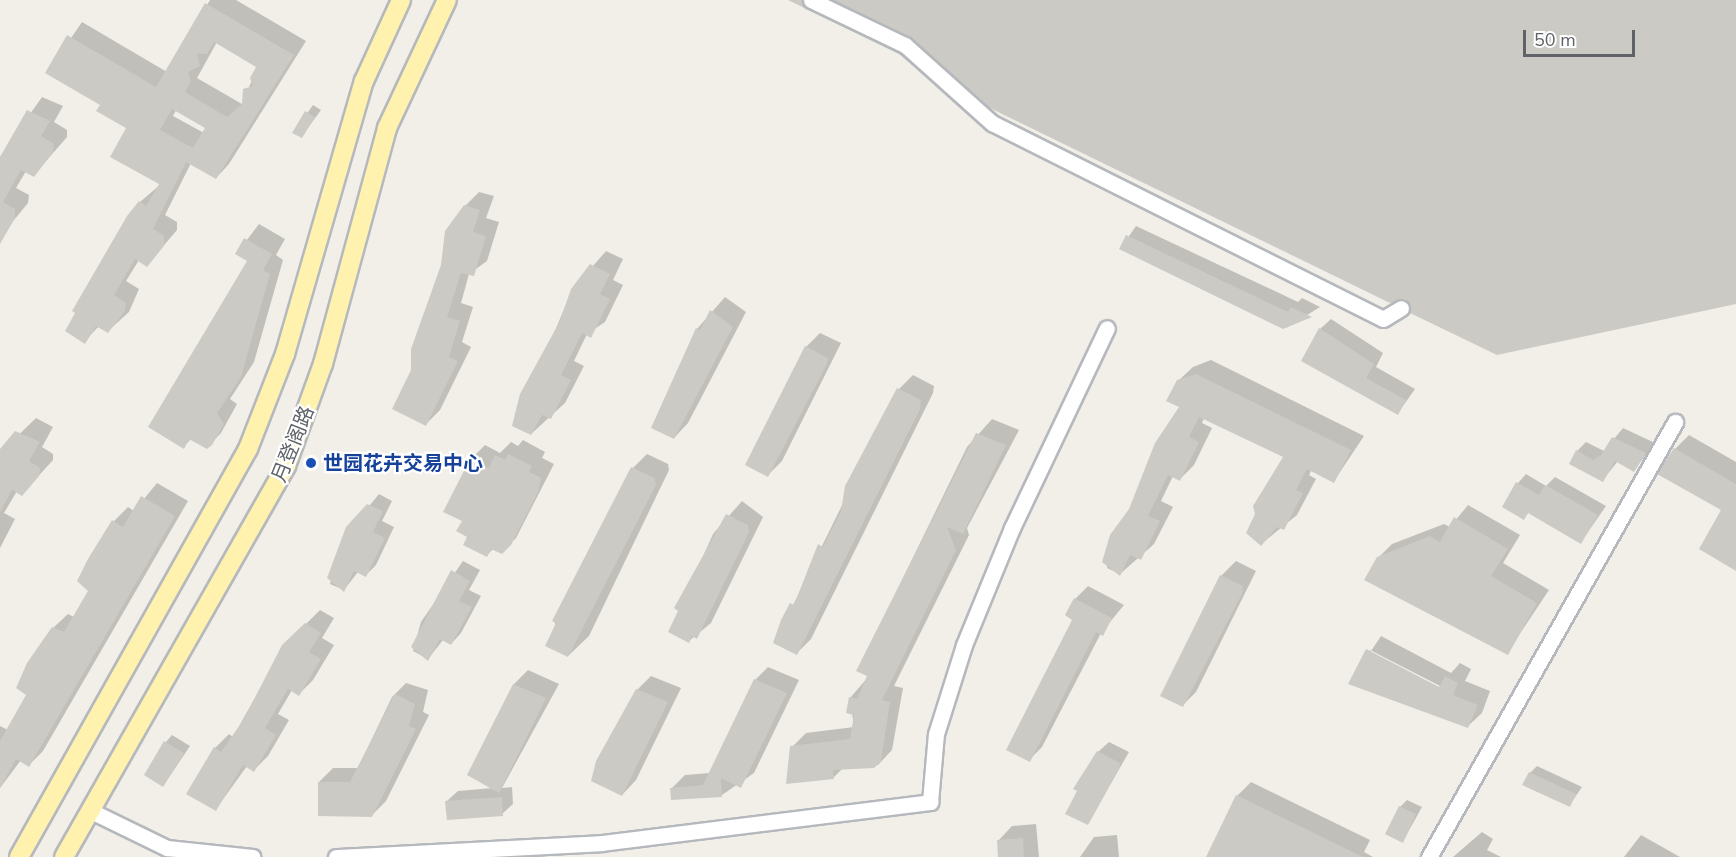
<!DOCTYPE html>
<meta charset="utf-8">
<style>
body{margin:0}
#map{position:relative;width:1736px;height:857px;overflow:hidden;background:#f1efe8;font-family:"Nunito Sans","Noto Sans SC",sans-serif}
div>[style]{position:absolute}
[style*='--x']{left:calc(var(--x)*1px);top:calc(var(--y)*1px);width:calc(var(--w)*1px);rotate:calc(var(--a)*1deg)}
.shadow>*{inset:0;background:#0003}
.building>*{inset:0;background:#cccac5}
.roads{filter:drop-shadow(2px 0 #b5b8bc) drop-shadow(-2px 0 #b5b8bc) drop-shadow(0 2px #b5b8bc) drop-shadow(0 -2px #b5b8bc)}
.minor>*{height:15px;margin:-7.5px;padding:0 7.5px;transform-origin:7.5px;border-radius:7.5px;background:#fff}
.major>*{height:18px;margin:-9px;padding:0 9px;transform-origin:9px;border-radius:9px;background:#fff2af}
.dots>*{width:16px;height:16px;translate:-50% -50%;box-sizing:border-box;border:3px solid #fff;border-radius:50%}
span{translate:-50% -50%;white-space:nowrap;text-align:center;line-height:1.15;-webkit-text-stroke:4.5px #fff;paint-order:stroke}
.street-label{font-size:20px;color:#5f6368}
.transit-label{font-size:20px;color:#164399;font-weight:700}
.left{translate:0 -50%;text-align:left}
.scale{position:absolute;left:1523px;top:30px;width:112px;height:27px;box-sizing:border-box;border:3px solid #5f6368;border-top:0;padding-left:8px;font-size:18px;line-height:21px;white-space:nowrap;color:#5f6368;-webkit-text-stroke:4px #fff;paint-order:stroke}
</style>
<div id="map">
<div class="shadow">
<i style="clip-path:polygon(evenodd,210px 0,236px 0,306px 41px,229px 164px,216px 178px,191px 163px,165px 215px,177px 222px,177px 230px,147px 265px,139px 260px,126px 281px,139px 289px,129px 312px,108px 331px,99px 326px,84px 342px,140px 202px,161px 184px,128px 128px,102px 105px,47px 73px,82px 22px,167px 72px,210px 0,217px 42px,258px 66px,242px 104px,197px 78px,217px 42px,210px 0,176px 110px,207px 127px,204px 133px,173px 116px,176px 110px)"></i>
<i style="clip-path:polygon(791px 0,1736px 0,1736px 303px,1497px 354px,1406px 297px,938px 59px,924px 73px,899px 52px)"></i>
<i style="clip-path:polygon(42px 97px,63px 106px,54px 122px,67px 130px,67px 137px,33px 176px,26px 171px,16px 188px,29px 195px,28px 203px,0 237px,0 157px)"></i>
<i style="clip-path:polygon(313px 105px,321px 110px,302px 136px,294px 132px)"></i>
<i style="clip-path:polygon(479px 192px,494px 196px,486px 218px,499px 222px,487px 261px,469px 274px,461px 303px,473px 307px,462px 342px,471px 347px,440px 410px,426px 424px,413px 370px,465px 206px)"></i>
<i style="clip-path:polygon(259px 224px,285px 239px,276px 255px,283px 260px,254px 362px,230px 399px,237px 404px,221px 433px,207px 447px,192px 438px,183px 447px,249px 260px,237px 253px)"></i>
<i style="clip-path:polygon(1136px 226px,1298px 302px,1302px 298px,1320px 307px,1286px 328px,1121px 248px)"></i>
<i style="clip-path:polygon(606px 251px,623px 259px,613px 280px,623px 285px,605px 322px,587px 334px,574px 361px,584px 366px,565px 403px,531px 434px,542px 362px,572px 290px)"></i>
<i style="clip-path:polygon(725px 297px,746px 312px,688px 423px,674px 438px,697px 329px)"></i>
<i style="clip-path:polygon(1331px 319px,1383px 353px,1376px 367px,1415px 389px,1398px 413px,1320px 329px)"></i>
<i style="clip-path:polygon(820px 333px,841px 343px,782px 461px,768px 475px,806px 347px)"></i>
<i style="clip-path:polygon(1211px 360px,1364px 436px,1334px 481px,1312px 469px,1309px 475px,1316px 479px,1297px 515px,1261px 544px,1285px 456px,1204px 418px,1202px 423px,1212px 428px,1194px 465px,1180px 479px,1173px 476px,1161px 501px,1173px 507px,1154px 544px,1120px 574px,1107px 568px,1111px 536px,1130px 510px,1181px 406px,1178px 381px,1193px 367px)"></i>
<i style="clip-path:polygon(913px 375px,934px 386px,933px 393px,811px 639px,797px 653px,775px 642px,899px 389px)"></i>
<i style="clip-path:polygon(36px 418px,53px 427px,42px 447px,53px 454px,53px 460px,22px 494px,17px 491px,4px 513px,15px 519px,0 548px,0 453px)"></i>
<i style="clip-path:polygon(992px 419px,1019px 430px,967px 528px,969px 535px,894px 686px,903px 688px,892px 750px,878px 765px,843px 768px,833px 778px,787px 783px,792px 747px,806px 733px,854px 727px,850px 698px,869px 676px,858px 670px,967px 447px)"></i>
<i style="clip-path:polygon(1623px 428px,1655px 443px,1634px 470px,1618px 461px,1602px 481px,1577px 451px,1586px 442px,1604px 451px)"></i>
<i style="clip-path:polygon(1689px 435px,1736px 462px,1736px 570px,1723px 510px,1675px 449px)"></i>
<i style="clip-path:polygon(523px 440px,545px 452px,542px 458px,554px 464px,516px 538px,502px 552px,494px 548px,486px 556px,464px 521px,445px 511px,471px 459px,485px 445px,500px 453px,511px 442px,518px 446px)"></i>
<i style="clip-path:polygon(647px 454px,668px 464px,669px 470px,589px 636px,568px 656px,554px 621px,633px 468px)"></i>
<i style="clip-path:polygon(1526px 474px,1546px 486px,1555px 477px,1606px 506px,1581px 542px,1529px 512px,1523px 518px,1518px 483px)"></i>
<i style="clip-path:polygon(157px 483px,188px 501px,43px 751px,29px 765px,21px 760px,0 788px,0 726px,8px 730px,28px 695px,53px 628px,68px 614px,74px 617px,90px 590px,114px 521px,128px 507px,134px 511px)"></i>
<i style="clip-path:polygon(379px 494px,392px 501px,382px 521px,394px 527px,376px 565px,366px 575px,358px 572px,344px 590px,330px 584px,343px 538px)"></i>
<i style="clip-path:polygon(742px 501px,763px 517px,711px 623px,689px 641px,670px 631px,713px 534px)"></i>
<i style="clip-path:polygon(1468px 505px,1520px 535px,1503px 563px,1549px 590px,1507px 653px,1378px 558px,1392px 544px,1444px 524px,1450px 527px)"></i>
<i style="clip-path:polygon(463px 561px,480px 570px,469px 590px,481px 596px,461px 633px,451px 644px,443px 640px,428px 659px,413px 651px,421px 622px)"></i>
<i style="clip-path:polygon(1236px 561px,1256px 571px,1196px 692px,1182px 706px,1162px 696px,1222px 575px)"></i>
<i style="clip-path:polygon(1088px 586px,1124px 605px,1101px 633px,1042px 747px,1029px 760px,1074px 619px,1075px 599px)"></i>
<i style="clip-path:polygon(320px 610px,334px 618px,322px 638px,334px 645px,313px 680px,299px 694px,292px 690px,278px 714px,289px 720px,268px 756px,254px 770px,247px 766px,216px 809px,215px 748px,229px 734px,233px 737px,284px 646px)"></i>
<i style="clip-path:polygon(evenodd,1381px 636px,1451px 673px,1460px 663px,1471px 669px,1465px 681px,1490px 691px,1482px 713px,1468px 726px,1350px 683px,1381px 636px,1370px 650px,1446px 689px,1445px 692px,1370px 653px,1370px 650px)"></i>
<i style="clip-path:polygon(768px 667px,799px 680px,754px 773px,722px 795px,672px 788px,685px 775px,710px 773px,755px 680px)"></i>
<i style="clip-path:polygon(528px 670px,559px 684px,502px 788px,512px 787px,513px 804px,502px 814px,447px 801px,458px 791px,493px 788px,469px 775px,514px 684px)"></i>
<i style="clip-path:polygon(651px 676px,681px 688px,636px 780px,622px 795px,637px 690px)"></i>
<i style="clip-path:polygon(406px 683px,428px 690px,423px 712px,429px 715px,386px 801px,371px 816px,319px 782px,333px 768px,358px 768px,392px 697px)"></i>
<i style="clip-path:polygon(172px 735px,190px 746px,163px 786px,166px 742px)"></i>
<i style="clip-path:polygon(1109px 742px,1129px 752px,1088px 823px,1098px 752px)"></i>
<i style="clip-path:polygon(1537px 766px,1582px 787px,1569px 806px,1530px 773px)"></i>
<i style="clip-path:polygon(1251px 782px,1370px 840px,1364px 852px,1373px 857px,1208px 857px,1237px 796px)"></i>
<i style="clip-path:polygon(1407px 800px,1422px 807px,1403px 841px,1400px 807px)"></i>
<i style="clip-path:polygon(1036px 824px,1039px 857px,1000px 857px,998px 841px,1012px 826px)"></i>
<i style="clip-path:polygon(1482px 832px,1493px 839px,1487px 850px,1501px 857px,1453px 857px)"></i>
<i style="clip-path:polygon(1117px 835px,1119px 857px,1080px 857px,1094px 837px)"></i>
<i style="clip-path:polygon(1641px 835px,1680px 857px,1624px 857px)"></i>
</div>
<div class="building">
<i style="clip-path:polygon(788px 0,801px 0,807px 9px,900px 53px,924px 75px,899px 54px)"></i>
<i style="clip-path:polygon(834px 0,1736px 0,1736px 304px,1497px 355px,1410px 313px,1405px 299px,1390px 303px,988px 107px,911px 38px)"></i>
<i style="clip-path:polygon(evenodd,205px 3px,294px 55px,216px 179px,186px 162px,153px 229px,164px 236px,164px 246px,147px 267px,135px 259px,114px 295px,126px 303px,125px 311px,108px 333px,96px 326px,85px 344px,65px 331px,75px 313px,72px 311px,127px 216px,139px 201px,146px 206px,159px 184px,110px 157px,126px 128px,96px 111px,100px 105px,45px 73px,67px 35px,156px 87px,205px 3px,214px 42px,256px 67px,250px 78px,253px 86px,243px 89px,242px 104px,227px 117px,185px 92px,191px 81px,188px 72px,200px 66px,197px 54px,207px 54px,214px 42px,205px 3px,172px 109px,205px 128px,193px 148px,160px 130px,172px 109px)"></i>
<i style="clip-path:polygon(27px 110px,50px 121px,41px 136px,54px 144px,53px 152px,34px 177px,21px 170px,3px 202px,15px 209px,15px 218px,0 244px,0 157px)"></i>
<i style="clip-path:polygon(305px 111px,315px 117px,302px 138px,292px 133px)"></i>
<i style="clip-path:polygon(464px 205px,480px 210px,473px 232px,486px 236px,474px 276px,461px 273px,447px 317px,460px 321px,449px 357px,458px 361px,426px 426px,392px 409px,411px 370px,411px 349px,441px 265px,445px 231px)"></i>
<i style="clip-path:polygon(1126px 235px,1288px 312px,1291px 307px,1312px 317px,1283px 329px,1119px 249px)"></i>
<i style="clip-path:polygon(244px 238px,272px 254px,263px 270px,270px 274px,241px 377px,217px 413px,224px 424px,212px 445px,207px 449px,189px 439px,184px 449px,148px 427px,247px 261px,235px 254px)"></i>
<i style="clip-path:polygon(590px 264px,610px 274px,600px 294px,610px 299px,591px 338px,582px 333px,561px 375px,571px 380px,551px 419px,542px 415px,531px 435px,512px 426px,520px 394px,560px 321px,571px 289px)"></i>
<i style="clip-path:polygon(710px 310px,733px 327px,674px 439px,651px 428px,696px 328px,700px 330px)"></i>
<i style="clip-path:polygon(1319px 328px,1374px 364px,1366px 378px,1406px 400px,1398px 415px,1301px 361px)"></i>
<i style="clip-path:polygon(805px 346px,828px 358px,827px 364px,768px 477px,745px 465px)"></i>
<i style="clip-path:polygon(1196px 374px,1351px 450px,1334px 483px,1307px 469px,1296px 490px,1303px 493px,1284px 530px,1277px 527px,1261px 546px,1246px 533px,1255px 514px,1253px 506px,1283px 457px,1199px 417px,1189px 437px,1199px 442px,1180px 481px,1168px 475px,1148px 516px,1160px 521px,1141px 560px,1130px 555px,1120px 576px,1102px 562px,1110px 535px,1129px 509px,1155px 443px,1179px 407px,1166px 401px,1177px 380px)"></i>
<i style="clip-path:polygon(897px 388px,921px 400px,920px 409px,797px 655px,773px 643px,781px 620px,790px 603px,794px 605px,818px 544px,823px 547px,841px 511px,845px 486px)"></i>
<i style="clip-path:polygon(15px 431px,40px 442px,29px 461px,40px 468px,39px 476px,22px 496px,12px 490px,0 512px,0 449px)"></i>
<i style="clip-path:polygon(976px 433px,1006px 445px,963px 534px,947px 527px,956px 550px,882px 700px,890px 702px,881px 761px,874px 768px,833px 770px,834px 779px,786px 784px,790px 746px,850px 739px,854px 715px,846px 713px,849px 697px,857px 699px,867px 676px,856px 671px)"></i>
<i style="clip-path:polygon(1612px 437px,1646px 453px,1634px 472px,1615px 461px,1603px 482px,1569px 464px,1576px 450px,1593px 460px,1601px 455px)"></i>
<i style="clip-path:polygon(1674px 448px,1736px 484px,1736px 571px,1699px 549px,1721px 510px,1657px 474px)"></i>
<i style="clip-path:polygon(508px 454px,532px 466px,529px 472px,541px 478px,538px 492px,511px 545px,502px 554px,491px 549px,487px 557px,463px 545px,467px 537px,456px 531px,462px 521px,443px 512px,470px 459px,489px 468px,495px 455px,505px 460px)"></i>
<i style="clip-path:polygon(631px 467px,655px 478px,656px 485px,568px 657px,545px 646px,556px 623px,552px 621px)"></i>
<i style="clip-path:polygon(1516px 482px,1539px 495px,1545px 485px,1598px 515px,1581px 544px,1528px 513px,1524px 520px,1502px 507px)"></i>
<i style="clip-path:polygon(141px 496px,175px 516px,29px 767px,16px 759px,0 788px,0 741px,26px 695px,16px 688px,27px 663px,52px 627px,64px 632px,88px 591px,77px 581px,88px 559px,112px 520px,123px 527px)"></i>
<i style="clip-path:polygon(367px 504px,383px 511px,373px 532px,385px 538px,366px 577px,354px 571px,344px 592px,327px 578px,346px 527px)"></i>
<i style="clip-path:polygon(726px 514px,748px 525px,749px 532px,697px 639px,692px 636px,689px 643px,668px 632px,678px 611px,674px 608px)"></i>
<i style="clip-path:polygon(1454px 517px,1508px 549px,1491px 576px,1537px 603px,1508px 655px,1364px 580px,1377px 557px,1430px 536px,1440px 542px)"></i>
<i style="clip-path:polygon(451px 570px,470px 581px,459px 601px,472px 607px,451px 645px,440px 639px,428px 661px,411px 647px)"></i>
<i style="clip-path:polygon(1220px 575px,1243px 586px,1242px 594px,1183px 707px,1160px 696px)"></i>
<i style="clip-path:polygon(1074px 598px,1112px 618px,1103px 636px,1096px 632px,1030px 762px,1006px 750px,1072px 620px,1065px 615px)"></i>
<i style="clip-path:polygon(305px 623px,321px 633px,309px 652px,321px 659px,299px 696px,288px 689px,265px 728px,276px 735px,254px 772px,243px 765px,216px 811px,186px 794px,214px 747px,221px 752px,244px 719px,282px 645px)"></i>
<i style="clip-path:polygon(1366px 649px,1439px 687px,1445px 676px,1458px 683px,1453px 695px,1478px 705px,1468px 728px,1348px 684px)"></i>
<i style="clip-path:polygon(754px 679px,787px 693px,741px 788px,721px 778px,722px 797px,671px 800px,670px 788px,703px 785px)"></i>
<i style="clip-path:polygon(513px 684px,546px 698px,499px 793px,467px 775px)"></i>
<i style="clip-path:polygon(636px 689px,668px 702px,622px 796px,591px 781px,596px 761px)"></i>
<i style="clip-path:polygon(395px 694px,415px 704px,409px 726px,416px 729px,372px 817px,318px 816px,318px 782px,350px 782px)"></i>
<i style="clip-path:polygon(164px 741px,184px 753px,163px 787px,144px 775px)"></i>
<i style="clip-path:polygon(1097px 751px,1120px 763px,1119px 769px,1088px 825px,1065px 814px,1077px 791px,1073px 789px)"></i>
<i style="clip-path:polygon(1529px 772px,1576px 794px,1570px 807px,1522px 785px)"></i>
<i style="clip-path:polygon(1236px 795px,1363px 857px,1206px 857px)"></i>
<i style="clip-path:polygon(502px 797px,503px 816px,447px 820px,445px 801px)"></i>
<i style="clip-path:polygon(1399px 806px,1416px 814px,1403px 843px,1385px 834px)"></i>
<i style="clip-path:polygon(1023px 838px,1024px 857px,998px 857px,997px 840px)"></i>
</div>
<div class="roads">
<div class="minor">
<i style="--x:811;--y:0;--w:104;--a:25.6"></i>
<i style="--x:905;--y:45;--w:117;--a:41.9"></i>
<i style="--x:992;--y:123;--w:437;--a:26.6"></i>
<i style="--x:1383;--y:319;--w:21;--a:-31"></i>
<i style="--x:91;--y:811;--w:85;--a:26"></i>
<i style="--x:167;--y:848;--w:86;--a:6"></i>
<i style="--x:336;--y:857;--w:266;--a:-3"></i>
<i style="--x:602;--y:843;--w:331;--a:-7.1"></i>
<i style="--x:930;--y:802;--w:68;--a:-85"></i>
<i style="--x:936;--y:734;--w:93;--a:-72.5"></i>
<i style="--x:964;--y:645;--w:126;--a:-67.7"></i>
<i style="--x:1012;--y:528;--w:221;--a:-64.6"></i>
<i style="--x:1429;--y:857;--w:500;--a:-60.5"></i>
</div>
<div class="major">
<i style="--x:19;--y:857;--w:468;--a:-60.7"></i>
<i style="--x:248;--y:449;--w:102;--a:-68.7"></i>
<i style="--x:285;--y:354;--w:284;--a:-73.9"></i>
<i style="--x:364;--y:81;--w:89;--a:-65.4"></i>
<i style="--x:64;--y:857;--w:450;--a:-60.4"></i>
<i style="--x:286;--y:466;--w:109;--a:-70.1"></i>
<i style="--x:323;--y:364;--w:245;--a:-74.8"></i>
<i style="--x:387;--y:128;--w:141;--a:-64.9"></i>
</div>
</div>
<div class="dots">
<i style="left:311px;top:463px;background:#1a4fb4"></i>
</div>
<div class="street-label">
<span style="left:293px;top:444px;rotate:-68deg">月登阁路</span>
</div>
<div class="transit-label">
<span class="left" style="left:323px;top:463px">世园花卉交易中心</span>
</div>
<div class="scale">50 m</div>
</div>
